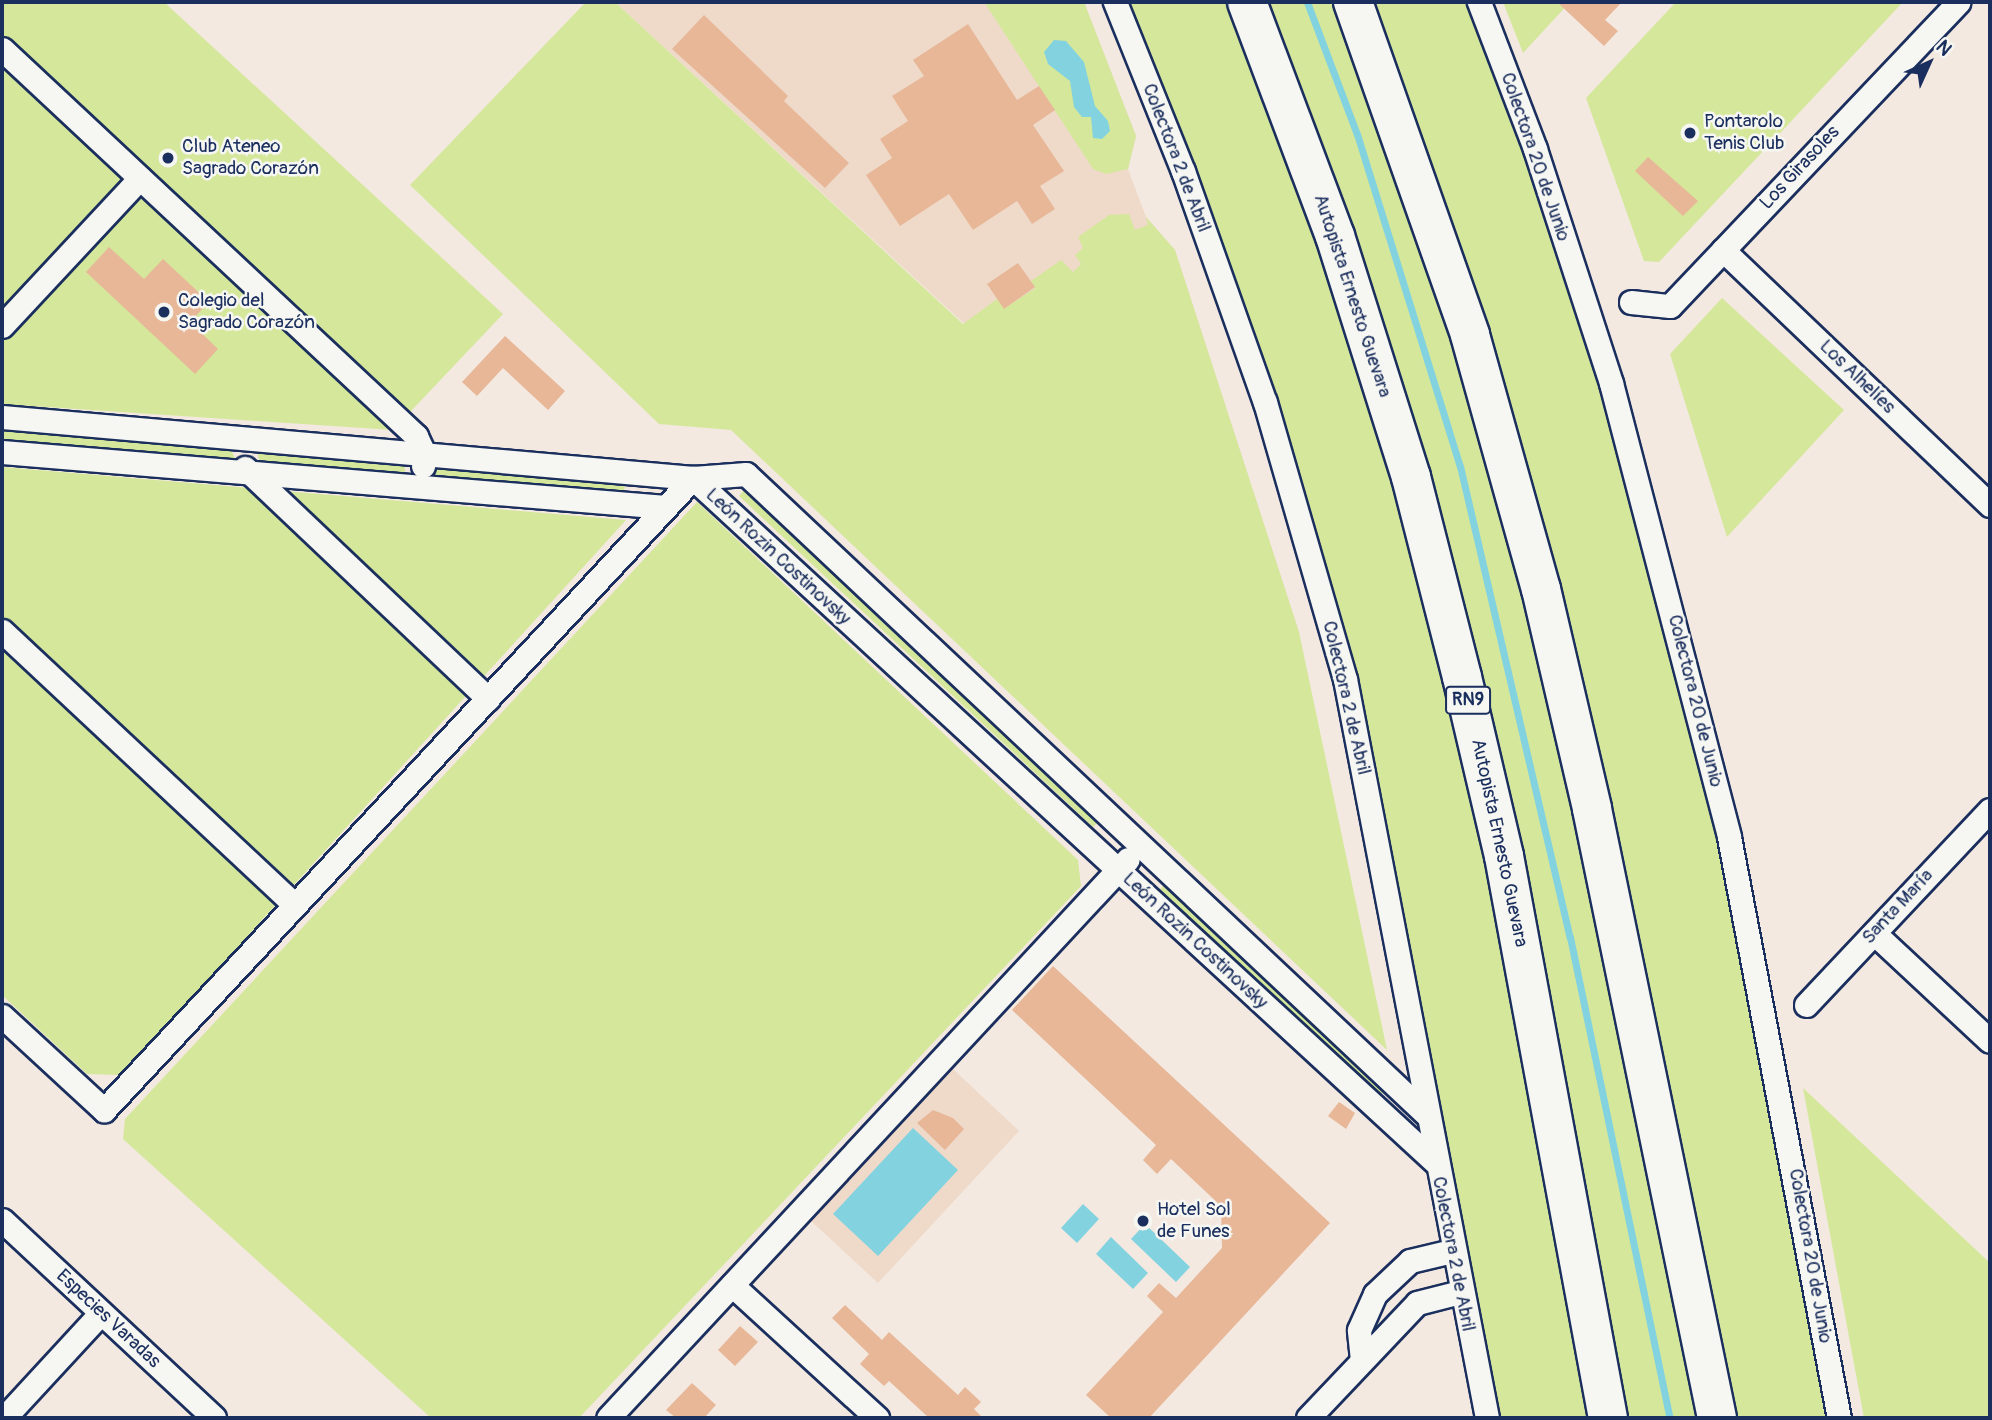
<!DOCTYPE html>
<meta charset="utf-8">
<style>
body{margin:0}
#map{position:relative;width:1992px;height:1420px;overflow:hidden;background:#f3e9e0;font-family:Pangolin,sans-serif}
div>[style]{position:absolute}
[style*='--x']{left:calc(var(--x)*1px);top:calc(var(--y)*1px);width:calc(var(--w)*1px);rotate:calc(var(--a)*1deg)}
.built>*{inset:0;background:#efdaca}
.green>*{inset:0;background:#d5e79b}
.water>*{inset:0;background:#83d2df}
.stream>*{height:7px;margin:-3.5px;padding:0 3.5px;transform-origin:3.5px;border-radius:3.5px;background:#83d2df}
.building>*{inset:0;background:#e7b798}
.roads{filter:drop-shadow(2px 0 #1b2f5e) drop-shadow(-2px 0 #1b2f5e) drop-shadow(0 2px #1b2f5e) drop-shadow(0 -2px #1b2f5e)}
.minor>*{height:23px;margin:-11.5px;padding:0 11.5px;transform-origin:11.5px;border-radius:11.5px;background:#f6f6f2}
.motorway>*{height:38px;margin:-19px;padding:0 19px;transform-origin:19px;border-radius:19px;background:#f6f6f2}
.dots>*{width:19px;height:19px;translate:-50% -50%;box-sizing:border-box;border:4px solid #f6f6f2;border-radius:50%}
span{translate:-50% -50%;white-space:nowrap;text-align:center;line-height:1.15;-webkit-text-stroke:5px #f6f6f2;paint-order:stroke}
.shield-label span{padding:2px 5px;background:#f6f6f2;border:2px solid;border-radius:5px;-webkit-text-stroke-width:0}
.shield-label{font-size:18px;color:#1b2f5e;font-weight:700}
.poi-label{font-size:19px;color:#1b2f5e}
.left{translate:0 -50%;text-align:left}
.street-label{font-size:19px;color:#1b2f5e}
.frame{position:absolute;inset:0;border:4px solid #1b2f5e;pointer-events:none}
.north{position:absolute;left:1894px;top:28px;width:70px;height:70px;-webkit-text-stroke:5px #f6f6f2;paint-order:stroke;rotate:45deg;font-size:19px;font-weight:700;line-height:28px;text-align:center;color:#1b2f5e}
.north::after{content:'';display:block;margin:auto;width:24px;height:32px;background:#1b2f5e;clip-path:polygon(50% 0,100% 100%,50% 72%,0 100%)}
</style>
<div id="map">
<div class="built">
<i style="clip-path:polygon(615px 2px,1084px 2px,1136px 136px,1128px 169px,1146px 217px,1175px 250px,1299px 632px)"></i>
<i style="clip-path:polygon(953px 1069px,1019px 1131px,878px 1283px,811px 1221px)"></i>
</div>
<div class="green">
<i style="clip-path:polygon(2px 2px,164px 2px,503px 314px,393px 430px,2px 404px)"></i>
<i style="clip-path:polygon(586px 2px,615px 2px,963px 324px,997px 299px,1005px 308px,1035px 288px,1031px 281px,1061px 260px,1073px 272px,1081px 264px,1075px 255px,1083px 248px,1078px 237px,1109px 215px,1129px 214px,1135px 230px,1148px 225px,1146px 217px,1175px 250px,1299px 632px,1387px 1050px,731px 430px,659px 424px,410px 185px)"></i>
<i style="clip-path:polygon(984px 2px,1084px 2px,1136px 136px,1128px 169px,1106px 174px,1093px 169px)"></i>
<i style="clip-path:polygon(1115px 2px,1479px 2px,1666px 587px,1839px 1418px,1487px 1418px,1345px 679px,1265px 402px)"></i>
<i style="clip-path:polygon(1503px 2px,1570px 2px,1523px 53px)"></i>
<i style="clip-path:polygon(1676px 2px,1903px 2px,1659px 262px,1644px 261px,1586px 98px)"></i>
<i style="clip-path:polygon(1722px 298px,1844px 410px,1727px 537px,1670px 354px)"></i>
<i style="clip-path:polygon(2px 429px,230px 448px,235px 458px,230px 463px,2px 442px)"></i>
<i style="clip-path:polygon(264px 450px,404px 464px,405px 470px,404px 476px,266px 465px,259px 461px,258px 454px)"></i>
<i style="clip-path:polygon(2px 467px,626px 520px,121px 1075px,87px 1074px,2px 995px)"></i>
<i style="clip-path:polygon(441px 467px,625px 482px,624px 495px,437px 480px,434px 472px)"></i>
<i style="clip-path:polygon(745px 489px,1099px 821px,1093px 827px,739px 496px)"></i>
<i style="clip-path:polygon(697px 502px,1078px 860px,1081px 886px,579px 1418px,431px 1418px,123px 1139px,125px 1119px)"></i>
<i style="clip-path:polygon(1165px 884px,1387px 1088px,1380px 1095px,1159px 891px)"></i>
<i style="clip-path:polygon(1803px 1088px,1990px 1263px,1990px 1418px,1864px 1418px)"></i>
</div>
<div class="water">
<i style="clip-path:polygon(1054px 40px,1066px 41px,1084px 62px,1095px 106px,1108px 121px,1110px 131px,1102px 139px,1093px 138px,1091px 117px,1082px 117px,1074px 107px,1070px 81px,1048px 64px,1044px 52px)"></i>
<i style="clip-path:polygon(913px 1128px,958px 1170px,878px 1256px,833px 1214px)"></i>
<i style="clip-path:polygon(1083px 1204px,1099px 1219px,1077px 1243px,1061px 1228px)"></i>
<i style="clip-path:polygon(1145px 1224px,1190px 1267px,1176px 1282px,1131px 1239px)"></i>
<i style="clip-path:polygon(1111px 1237px,1148px 1273px,1133px 1289px,1096px 1254px)"></i>
</div>
<div class="stream">
<i style="--x:1307;--y:2;--w:141;--a:69.3"></i>
<i style="--x:1357;--y:134;--w:348;--a:72.8"></i>
<i style="--x:1460;--y:466;--w:484;--a:76.9"></i>
<i style="--x:1570;--y:937;--w:491;--a:78.3"></i>
</div>
<div class="building">
<i style="clip-path:polygon(1557px 2px,1622px 2px,1605px 20px,1618px 31px,1604px 46px)"></i>
<i style="clip-path:polygon(704px 15px,788px 96px,784px 101px,849px 163px,825px 188px,672px 49px)"></i>
<i style="clip-path:polygon(968px 24px,1017px 100px,1039px 86px,1055px 110px,1033px 125px,1064px 171px,1040px 186px,1055px 209px,1032px 224px,1017px 201px,973px 230px,949px 194px,900px 226px,866px 175px,892px 158px,880px 139px,908px 121px,892px 96px,924px 76px,913px 60px)"></i>
<i style="clip-path:polygon(1648px 157px,1698px 201px,1683px 216px,1635px 171px)"></i>
<i style="clip-path:polygon(109px 247px,144px 279px,163px 259px,209px 302px,190px 322px,218px 349px,195px 374px,86px 272px)"></i>
<i style="clip-path:polygon(1018px 263px,1035px 287px,1004px 309px,987px 284px)"></i>
<i style="clip-path:polygon(505px 336px,565px 391px,548px 410px,503px 368px,477px 396px,462px 382px)"></i>
<i style="clip-path:polygon(1053px 966px,1330px 1223px,1149px 1418px,1111px 1418px,1086px 1395px,1163px 1312px,1147px 1296px,1159px 1283px,1176px 1298px,1222px 1248px,1221px 1206px,1171px 1159px,1157px 1174px,1143px 1160px,1156px 1145px,1012px 1010px)"></i>
<i style="clip-path:polygon(1339px 1102px,1355px 1113px,1346px 1129px,1328px 1116px)"></i>
<i style="clip-path:polygon(933px 1110px,953px 1118px,964px 1129px,945px 1150px,917px 1123px)"></i>
<i style="clip-path:polygon(845px 1305px,882px 1340px,889px 1332px,958px 1395px,965px 1387px,981px 1402px,974px 1409px,983px 1418px,929px 1418px,889px 1381px,884px 1386px,860px 1364px,869px 1354px,832px 1318px)"></i>
<i style="clip-path:polygon(740px 1326px,758px 1342px,735px 1366px,718px 1350px)"></i>
<i style="clip-path:polygon(692px 1383px,716px 1405px,704px 1418px,676px 1418px,666px 1410px)"></i>
</div>
<div class="roads">
<div class="minor">
<i style="--x:1115;--y:2;--w:182;--a:68.1"></i>
<i style="--x:1183;--y:171;--w:245;--a:70.5"></i>
<i style="--x:1265;--y:402;--w:288;--a:73.9"></i>
<i style="--x:1345;--y:679;--w:753;--a:79.12"></i>
<i style="--x:1479;--y:2;--w:157;--a:69.1"></i>
<i style="--x:1535;--y:149;--w:246;--a:72"></i>
<i style="--x:1611;--y:383;--w:469;--a:75.4"></i>
<i style="--x:1729;--y:837;--w:591;--a:79.28"></i>
<i style="--x:2;--y:49;--w:567;--a:43.07"></i>
<i style="--x:416;--y:436;--w:21;--a:65"></i>
<i style="--x:425;--y:455;--w:11;--a:100"></i>
<i style="--x:1723;--y:250;--w:369;--a:43.7"></i>
<i style="--x:1631;--y:302;--w:39;--a:6"></i>
<i style="--x:1670;--y:306;--w:419;--a:-46.5"></i>
<i style="--x:2;--y:326;--w:202;--a:-47"></i>
<i style="--x:2;--y:417;--w:694;--a:5.04"></i>
<i style="--x:693;--y:478;--w:53;--a:-4.3"></i>
<i style="--x:746;--y:474;--w:934;--a:43.26"></i>
<i style="--x:2;--y:452;--w:666;--a:4.74"></i>
<i style="--x:245;--y:468;--w:335;--a:43.5"></i>
<i style="--x:693;--y:478;--w:1009;--a:42.67"></i>
<i style="--x:2;--y:631;--w:401;--a:43.1"></i>
<i style="--x:1874;--y:933;--w:158;--a:43"></i>
<i style="--x:1806;--y:1005;--w:268;--a:-46.7"></i>
<i style="--x:2;--y:1016;--w:139;--a:42.7"></i>
<i style="--x:104;--y:1110;--w:864;--a:-47.02"></i>
<i style="--x:2;--y:1220;--w:290;--a:43"></i>
<i style="--x:732;--y:1285;--w:197;--a:42.5"></i>
<i style="--x:1362;--y:1360;--w:30;--a:-96"></i>
<i style="--x:1359;--y:1330;--w:39;--a:-66"></i>
<i style="--x:1375;--y:1294;--w:48;--a:-43.3"></i>
<i style="--x:1410;--y:1261;--w:43;--a:-13.4"></i>
<i style="--x:4;--y:1418;--w:143;--a:-47.3"></i>
<i style="--x:608;--y:1418;--w:763;--a:-47.07"></i>
<i style="--x:1308;--y:1418;--w:158;--a:-46.5"></i>
<i style="--x:1417;--y:1303;--w:44;--a:-14.3"></i>
</div>
<div class="motorway">
<i style="--x:1247;--y:2;--w:250;--a:69.4"></i>
<i style="--x:1335;--y:236;--w:253;--a:72.5"></i>
<i style="--x:1411;--y:477;--w:206;--a:75.7"></i>
<i style="--x:1462;--y:677;--w:184;--a:76.8"></i>
<i style="--x:1504;--y:856;--w:572;--a:79.52"></i>
<i style="--x:1353;--y:2;--w:353;--a:70.6"></i>
<i style="--x:1470;--y:335;--w:264;--a:74.4"></i>
<i style="--x:1541;--y:589;--w:226;--a:76.9"></i>
<i style="--x:1592;--y:809;--w:622;--a:78.4"></i>
</div>
</div>
<div class="dots">
<i style="left:1690px;top:133px;background:#1b2f5e"></i>
<i style="left:168px;top:158px;background:#1b2f5e"></i>
<i style="left:164px;top:312px;background:#1b2f5e"></i>
<i style="left:1143px;top:1221px;background:#1b2f5e"></i>
</div>
<div class="shield-label">
<span style="left:1468px;top:700px">RN9</span>
</div>
<div class="poi-label">
<span class="left" style="left:1704px;top:133px">Pontarolo<br>Tenis Club</span>
<span class="left" style="left:182px;top:158px">Club Ateneo<br>Sagrado Corazón</span>
<span class="left" style="left:178px;top:312px">Colegio del<br>Sagrado Corazón</span>
<span class="left" style="left:1157px;top:1221px">Hotel Sol<br>de Funes</span>
</div>
<div class="street-label">
<span style="left:1535px;top:157px;rotate:71deg">Colectora 20 de Junio</span>
<span style="left:1176px;top:158px;rotate:69deg">Colectora 2 de Abril</span>
<span style="left:1800px;top:168px;rotate:-47deg">Los Girasoles</span>
<span style="left:1352px;top:296px;rotate:72deg">Autopista Ernesto Guevara</span>
<span style="left:1857px;top:377px;rotate:44deg">Los Alhelíes</span>
<span style="left:778px;top:557px;rotate:43deg">León Rozin Costinovsky</span>
<span style="left:1346px;top:698px;rotate:77deg">Colectora 2 de Abril</span>
<span style="left:1695px;top:701px;rotate:76deg">Colectora 20 de Junio</span>
<span style="left:1499px;top:843px;rotate:78deg">Autopista Ernesto Guevara</span>
<span style="left:1898px;top:907px;rotate:-47deg">Santa María</span>
<span style="left:1195px;top:941px;rotate:43deg">León Rozin Costinovsky</span>
<span style="left:1453px;top:1254px;rotate:79deg">Colectora 2 de Abril</span>
<span style="left:1810px;top:1256px;rotate:80deg">Colectora 20 de Junio</span>
<span style="left:108px;top:1319px;rotate:43deg">Especies Varadas</span>
</div>
<div class="frame"></div>
<div class="north">N</div>
</div>
